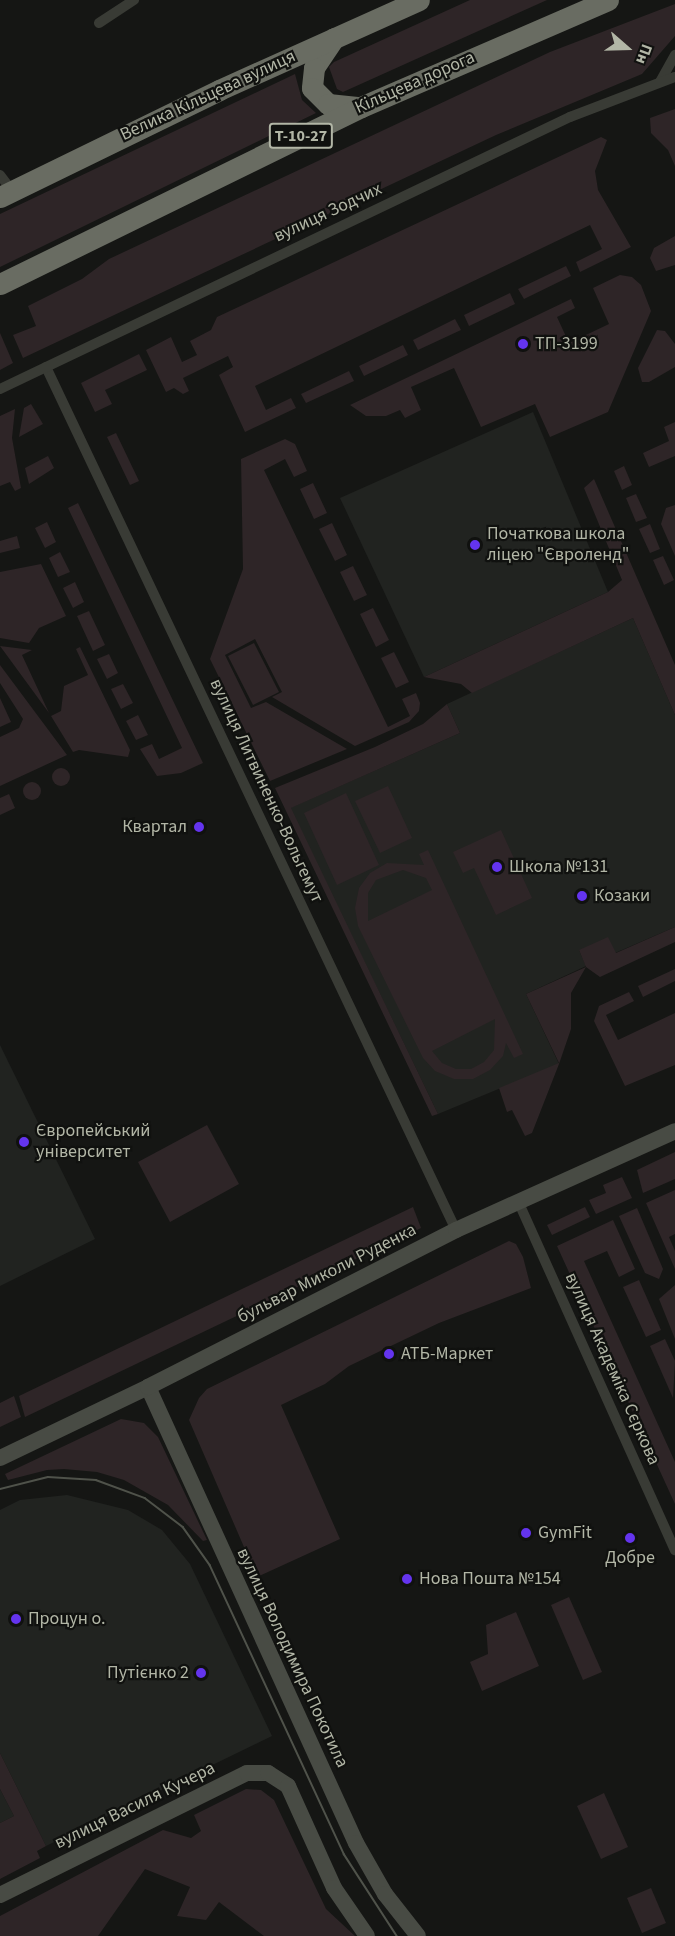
<!DOCTYPE html>
<meta charset="utf-8">
<style>
body{margin:0}
#map{position:relative;width:675px;height:1936px;overflow:hidden;background:#151614;font-family:"Source Sans 3",sans-serif}
div>[style]{position:absolute}
[style*='--x']{left:calc(var(--x)*1px);top:calc(var(--y)*1px);width:calc(var(--w)*1px);rotate:calc(var(--a)*1deg)}
.built>*{inset:0;background:#212320}
.green>*{inset:0;background:#2e2527}
.round{border-radius:50%}
.street>*{height:10px;margin:-5px;padding:0 5px;transform-origin:5px;border-radius:5px;background:#393b35}
.secondary>*{height:16px;margin:-8px;padding:0 8px;transform-origin:8px;border-radius:8px;background:#484b44}
.highway>*{height:21px;margin:-10.5px;padding:0 10.5px;transform-origin:10.5px;border-radius:10.5px;background:#696c62}
.tram>*{height:1.5px;margin:-0.75px;padding:0 0.75px;transform-origin:0.75px;border-radius:0.75px;background:#4f524a}
.dots>*{width:16px;height:16px;translate:-50% -50%;box-sizing:border-box;border:3px solid #10110f;border-radius:50%}
span{translate:-50% -50%;white-space:nowrap;text-align:center;line-height:1.15;-webkit-text-stroke:4.5px #10110f;paint-order:stroke}
.shield-label span{padding:2px 4px;background:#10110f;border:2px solid;border-radius:4px;-webkit-text-stroke-width:0}
.shield-label{font-size:16px;color:#b2b6a6;font-weight:700}
.street-label{font-size:18px;color:#b2b6a6}
.poi-label{font-size:18px;color:#b2b6a6}
.left{translate:0 -50%;text-align:left}
.right{translate:-100% -50%;text-align:right}
.north{position:absolute;left:597px;top:18px;width:60px;height:60px;-webkit-text-stroke:4px #10110f;paint-order:stroke;rotate:110deg;font-size:16px;font-weight:700;line-height:24px;text-align:center;color:#b2b6a6}
.north::after{content:'';display:block;margin:auto;width:21px;height:27px;background:#b2b6a6;clip-path:polygon(50% 0,100% 100%,50% 72%,0 100%)}
</style>
<div id="map">
<div class="built">
<i style="clip-path:polygon(533px 412px,608px 592px,424px 677px,340px 498px)"></i>
<i style="clip-path:polygon(633px 618px,675px 715px,675px 927px,615px 953px,579px 950px,586px 966px,526px 994px,559px 1064px,438px 1114px,290px 808px,460px 733px,447px 704px)"></i>
<i style="clip-path:polygon(0 1045px,95px 1239px,0 1286px)"></i>
<i style="clip-path:polygon(67px 1495px,128px 1510px,162px 1530px,190px 1564px,272px 1736px,46px 1846px,0 1753px,0 1510px,20px 1500px)"></i>
<i style="clip-path:polygon(0 1789px,14px 1816px,0 1823px)"></i>
</div>
<div class="green">
<i style="clip-path:polygon(470px 0,547px 0,343px 92px,337px 89px,329px 67px,334px 62px)"></i>
<i style="clip-path:polygon(675px 4px,675px 36px,642px 74px,496px 135px,23px 358px,13px 335px,36px 326px,28px 306px,82px 279px,109px 259px,550px 52px)"></i>
<i style="clip-path:polygon(295px 74px,302px 100px,316px 113px,0 267px,0 214px)"></i>
<i style="clip-path:polygon(675px 109px,675px 166px,668px 150px,651px 133px,650px 118px)"></i>
<i style="clip-path:polygon(601px 137px,607px 140px,595px 171px,598px 190px,631px 247px,580px 272px,576px 262px,602px 249px,590px 225px,255px 386px,266px 410px,291px 398px,296px 408px,245px 432px,219px 375px,233px 367px,228px 356px,183px 378px,189px 391px,183px 394px,174px 388px,166px 392px,146px 350px,171px 337px,182px 362px,197px 355px,190px 341px,211px 330px,217px 317px)"></i>
<i style="clip-path:polygon(675px 236px,675px 265px,656px 271px,650px 258px,654px 248px)"></i>
<i style="clip-path:polygon(566px 266px,571px 276px,524px 299px,518px 289px)"></i>
<i style="clip-path:polygon(620px 275px,632px 277px,641px 285px,651px 311px,608px 412px,550px 437px,535px 404px,481px 427px,454px 368px,411px 387px,421px 410px,405px 418px,400px 410px,386px 416px,366px 416px,350px 405px,571px 299px,575px 308px,557px 317px,569px 343px,609px 324px,593px 288px)"></i>
<i style="clip-path:polygon(510px 293px,515px 304px,469px 326px,464px 315px)"></i>
<i style="clip-path:polygon(455px 319px,461px 330px,418px 350px,413px 340px)"></i>
<i style="clip-path:polygon(657px 330px,665px 331px,675px 344px,675px 367px,649px 382px,642px 382px,638px 368px)"></i>
<i style="clip-path:polygon(0 333px,13px 363px,0 370px)"></i>
<i style="clip-path:polygon(403px 345px,408px 355px,364px 376px,359px 366px)"></i>
<i style="clip-path:polygon(139px 354px,147px 370px,105px 390px,112px 404px,95px 412px,81px 383px)"></i>
<i style="clip-path:polygon(349px 371px,354px 381px,306px 403px,301px 394px)"></i>
<i style="clip-path:polygon(31px 404px,43px 424px,19px 437px,24px 408px)"></i>
<i style="clip-path:polygon(15px 409px,12px 438px,21px 488px,15px 491px,10px 482px,0 486px,0 416px)"></i>
<i style="clip-path:polygon(675px 422px,675px 456px,649px 467px,643px 453px,669px 441px,664px 427px)"></i>
<i style="clip-path:polygon(116px 433px,139px 481px,130px 485px,107px 437px)"></i>
<i style="clip-path:polygon(285px 439px,295px 444px,307px 471px,294px 477px,285px 459px,264px 470px,388px 727px,410px 716px,402px 699px,416px 693px,420px 703px,419px 711px,409px 722px,355px 746px,272px 697px,282px 692px,255px 639px,225px 655px,251px 708px,266px 702px,347px 749px,270px 781px,210px 659px,243px 569px,241px 459px)"></i>
<i style="clip-path:polygon(48px 456px,54px 468px,29px 484px,25px 468px)"></i>
<i style="clip-path:polygon(624px 466px,632px 485px,622px 490px,614px 471px)"></i>
<i style="clip-path:polygon(594px 479px,675px 665px,675px 715px,633px 618px,472px 693px,461px 684px,424px 677px,608px 592px,622px 580px,584px 488px)"></i>
<i style="clip-path:polygon(313px 483px,327px 513px,314px 519px,300px 489px)"></i>
<i style="clip-path:polygon(636px 494px,647px 518px,636px 522px,626px 498px)"></i>
<i style="clip-path:polygon(78px 503px,203px 763px,181px 773px,157px 776px,140px 749px,152px 744px,159px 759px,182px 748px,68px 508px)"></i>
<i style="clip-path:polygon(675px 505px,675px 556px,661px 524px,666px 508px)"></i>
<i style="clip-path:polygon(47px 522px,56px 542px,45px 548px,35px 528px)"></i>
<i style="clip-path:polygon(332px 523px,347px 555px,335px 561px,319px 529px)"></i>
<i style="clip-path:polygon(650px 524px,660px 549px,650px 553px,639px 529px)"></i>
<i style="clip-path:polygon(17px 536px,20px 548px,0 553px,0 541px)"></i>
<i style="clip-path:polygon(60px 552px,70px 572px,58px 577px,49px 558px)"></i>
<i style="clip-path:polygon(663px 556px,674px 580px,664px 585px,653px 560px)"></i>
<i style="clip-path:polygon(41px 564px,66px 616px,39px 628px,29px 643px,0 638px,0 572px)"></i>
<i style="clip-path:polygon(353px 566px,367px 595px,354px 601px,340px 572px)"></i>
<i style="clip-path:polygon(75px 582px,84px 602px,73px 608px,63px 588px)"></i>
<i style="clip-path:polygon(373px 608px,389px 640px,376px 647px,360px 614px)"></i>
<i style="clip-path:polygon(89px 611px,105px 645px,93px 651px,77px 616px)"></i>
<i style="clip-path:polygon(254px 643px,279px 692px,253px 705px,228px 656px)"></i>
<i style="clip-path:polygon(0 646px,32px 650px,22px 655px,49px 713px)"></i>
<i style="clip-path:polygon(80px 647px,130px 750px,128px 757px,79px 750px,73px 752px,51px 716px,61px 711px,64px 686px,88px 675px,76px 649px)"></i>
<i style="clip-path:polygon(394px 652px,409px 682px,396px 688px,381px 658px)"></i>
<i style="clip-path:polygon(109px 654px,118px 673px,107px 679px,97px 659px)"></i>
<i style="clip-path:polygon(0 665px,67px 755px,0 786px,0 737px,19px 728px,23px 719px,0 683px)"></i>
<i style="clip-path:polygon(123px 684px,133px 703px,121px 709px,111px 689px)"></i>
<i style="clip-path:polygon(0 698px,11px 722px,0 727px)"></i>
<i style="clip-path:polygon(447px 704px,460px 733px,291px 808px,438px 1114px,432px 1116px,275px 788px,375px 747px,423px 724px)"></i>
<i style="clip-path:polygon(138px 715px,148px 735px,136px 740px,126px 721px)"></i>
<i class="round" style="left:52px;top:768px;width:18px;height:18px"></i>
<i class="round" style="left:23px;top:782px;width:18px;height:18px"></i>
<i style="clip-path:polygon(388px 786px,412px 838px,380px 853px,355px 801px)"></i>
<i style="clip-path:polygon(346px 793px,379px 865px,337px 885px,304px 813px)"></i>
<i style="clip-path:polygon(9px 794px,15px 808px,0 815px,0 798px)"></i>
<i style="clip-path:polygon(501px 830px,532px 898px,496px 915px,474px 868px,463px 873px,453px 852px)"></i>
<i style="clip-path:polygon(evenodd,428px 850px,523px 1054px,514px 1058px,506px 1043px,503px 1056px,490px 1070px,473px 1079px,454px 1079px,435px 1071px,423px 1058px,358px 926px,355px 908px,359px 888px,370px 873px,387px 863px,424px 865px,419px 854px,428px 850px,403px 870px,426px 878px,432px 890px,368px 921px,368px 893px,376px 880px,403px 870px,428px 850px,495px 1019px,494px 1050px,484px 1062px,471px 1069px,456px 1069px,442px 1063px,432px 1051px,495px 1019px)"></i>
<i style="clip-path:polygon(675px 927px,675px 942px,600px 977px,586px 967px,571px 993px,571px 1029px,559px 1064px,532px 1133px,525px 1136px,512px 1110px,507px 1112px,499px 1088px,559px 1063px,526px 994px,586px 967px,579px 950px,608px 937px,616px 953px)"></i>
<i style="clip-path:polygon(675px 969px,675px 981px,643px 997px,638px 986px)"></i>
<i style="clip-path:polygon(629px 992px,634px 1001px,606px 1015px,618px 1040px,675px 1013px,675px 1065px,625px 1086px,594px 1021px,599px 1006px)"></i>
<i style="clip-path:polygon(207px 1125px,239px 1184px,170px 1222px,138px 1162px)"></i>
<i style="clip-path:polygon(675px 1152px,675px 1179px,643px 1193px,637px 1170px)"></i>
<i style="clip-path:polygon(622px 1177px,632px 1198px,596px 1214px,589px 1200px,606px 1193px,603px 1185px)"></i>
<i style="clip-path:polygon(675px 1190px,675px 1234px,669px 1237px,675px 1251px,675px 1269px,646px 1203px)"></i>
<i style="clip-path:polygon(413px 1207px,421px 1228px,25px 1417px,19px 1396px)"></i>
<i style="clip-path:polygon(585px 1207px,590px 1217px,552px 1235px,547px 1225px)"></i>
<i style="clip-path:polygon(637px 1208px,663px 1269px,659px 1279px,645px 1273px,619px 1216px)"></i>
<i style="clip-path:polygon(613px 1220px,635px 1269px,619px 1277px,607px 1251px,584px 1261px,675px 1462px,675px 1504px,557px 1246px)"></i>
<i style="clip-path:polygon(509px 1241px,516px 1244px,523px 1257px,531px 1288px,439px 1323px,349px 1366px,325px 1384px,281px 1405px,340px 1539px,257px 1577px,189px 1420px,199px 1398px,207px 1389px)"></i>
<i style="clip-path:polygon(639px 1280px,661px 1330px,646px 1337px,623px 1287px)"></i>
<i style="clip-path:polygon(675px 1285px,675px 1339px,659px 1299px)"></i>
<i style="clip-path:polygon(665px 1339px,675px 1361px,673px 1398px,650px 1346px)"></i>
<i style="clip-path:polygon(14px 1396px,21px 1417px,0 1427px,0 1403px)"></i>
<i style="clip-path:polygon(121px 1419px,144px 1423px,158px 1437px,207px 1540px,203px 1541px,168px 1505px,124px 1480px,97px 1472px,64px 1469px,47px 1470px,8px 1480px,5px 1474px)"></i>
<i style="clip-path:polygon(569px 1597px,602px 1672px,583px 1680px,551px 1605px)"></i>
<i style="clip-path:polygon(516px 1612px,539px 1666px,482px 1691px,470px 1662px,488px 1654px,486px 1625px)"></i>
<i style="clip-path:polygon(0 1753px,46px 1846px,37px 1851px,40px 1858px,0 1879px,0 1823px,14px 1816px,0 1789px)"></i>
<i style="clip-path:polygon(246px 1789px,261px 1790px,274px 1800px,326px 1909px,355px 1936px,264px 1936px,219px 1902px,206px 1920px,177px 1916px,190px 1887px,145px 1869px,98px 1936px,0 1936px,0 1916px,163px 1830px,191px 1838px,201px 1831px,194px 1815px)"></i>
<i style="clip-path:polygon(604px 1793px,628px 1847px,601px 1859px,577px 1806px)"></i>
<i style="clip-path:polygon(651px 1888px,666px 1923px,642px 1933px,627px 1898px)"></i>
</div>
<div class="street">
<i style="--x:99;--y:23;--w:42;--a:-33.3"></i>
<i style="--x:660;--y:82;--w:31;--a:-61"></i>
<i style="--x:0;--y:175;--w:20;--a:53"></i>
<i style="--x:46;--y:367;--w:955;--a:64.59"></i>
<i style="--x:0;--y:389;--w:632;--a:-25.51"></i>
<i style="--x:570;--y:117;--w:112;--a:-20.9"></i>
<i style="--x:518;--y:1201;--w:383;--a:65.8"></i>
</div>
<div class="secondary">
<i style="--x:148;--y:1387;--w:501;--a:65.48"></i>
<i style="--x:356;--y:1843;--w:59;--a:60.4"></i>
<i style="--x:385;--y:1894;--w:53;--a:51.8"></i>
<i style="--x:0;--y:1458;--w:164;--a:-25.6"></i>
<i style="--x:148;--y:1387;--w:346;--a:-27"></i>
<i style="--x:456;--y:1230;--w:240;--a:-24.3"></i>
<i style="--x:0;--y:1895;--w:275;--a:-26.3"></i>
<i style="--x:247;--y:1773;--w:21;--a:0"></i>
<i style="--x:268;--y:1773;--w:24;--a:33"></i>
<i style="--x:288;--y:1786;--w:112;--a:65.7"></i>
<i style="--x:334;--y:1888;--w:58;--a:55.5"></i>
</div>
<div class="highway">
<i style="--x:334;--y:38;--w:36;--a:124"></i>
<i style="--x:314;--y:68;--w:20;--a:96"></i>
<i style="--x:312;--y:88;--w:23;--a:45"></i>
<i style="--x:328;--y:104;--w:29;--a:6"></i>
<i style="--x:0;--y:197;--w:244;--a:-26"></i>
<i style="--x:219;--y:90;--w:219;--a:-24.2"></i>
<i style="--x:0;--y:284;--w:402;--a:-26.1"></i>
<i style="--x:361;--y:107;--w:269;--a:-23.4"></i>
</div>
<div class="tram">
<i style="--x:0;--y:1489;--w:49;--a:-14"></i>
<i style="--x:48;--y:1477;--w:48;--a:3.6"></i>
<i style="--x:96;--y:1480;--w:52;--a:20.2"></i>
<i style="--x:145;--y:1498;--w:48;--a:37.3"></i>
<i style="--x:183;--y:1527;--w:47;--a:54.6"></i>
<i style="--x:210;--y:1565;--w:319;--a:65.1"></i>
<i style="--x:344;--y:1854;--w:98;--a:57.1"></i>
</div>
<div class="dots">
<i style="left:523px;top:344px;background:#6434ee"></i>
<i style="left:475px;top:545px;background:#6434ee"></i>
<i style="left:199px;top:827px;background:#6434ee"></i>
<i style="left:497px;top:867px;background:#6434ee"></i>
<i style="left:582px;top:896px;background:#6434ee"></i>
<i style="left:24px;top:1142px;background:#6434ee"></i>
<i style="left:389px;top:1354px;background:#6434ee"></i>
<i style="left:526px;top:1533px;background:#6434ee"></i>
<i style="left:630px;top:1538px;background:#6434ee"></i>
<i style="left:407px;top:1579px;background:#6434ee"></i>
<i style="left:16px;top:1619px;background:#6434ee"></i>
<i style="left:201px;top:1673px;background:#6434ee"></i>
</div>
<div class="shield-label">
<span style="left:301px;top:136px">Т-10-27</span>
</div>
<div class="street-label">
<span style="left:415px;top:83px;rotate:-24deg">Кільцева дорога</span>
<span style="left:208px;top:96px;rotate:-25deg">Велика Кільцева вулиця</span>
<span style="left:328px;top:213px;rotate:-25deg">вулиця Зодчих</span>
<span style="left:266px;top:791px;rotate:65deg">вулиця Литвиненко-Вольгемут</span>
<span style="left:327px;top:1274px;rotate:-27deg">бульвар Миколи Руденка</span>
<span style="left:612px;top:1369px;rotate:66deg">вулиця Академіка Сєркова</span>
<span style="left:292px;top:1658px;rotate:65deg">вулиця Володимира Покотила</span>
<span style="left:135px;top:1806px;rotate:-26deg">вулиця Василя Кучера</span>
</div>
<div class="poi-label">
<span class="left" style="left:535px;top:344px">ТП-3199</span>
<span class="left" style="left:487px;top:545px">Початкова школа<br>ліцею "Євроленд"</span>
<span class="right" style="left:187px;top:827px">Квартал</span>
<span class="left" style="left:509px;top:867px">Школа №131</span>
<span class="left" style="left:594px;top:896px">Козаки</span>
<span class="left" style="left:36px;top:1142px">Європейський<br>університет</span>
<span class="left" style="left:401px;top:1354px">АТБ-Маркет</span>
<span class="left" style="left:538px;top:1533px">GymFit</span>
<span style="left:630px;top:1558px">Добре</span>
<span class="left" style="left:419px;top:1579px">Нова Пошта №154</span>
<span class="left" style="left:28px;top:1619px">Процун о.</span>
<span class="right" style="left:189px;top:1673px">Путієнко 2</span>
</div>
<div class="north">Пн</div>
</div>
